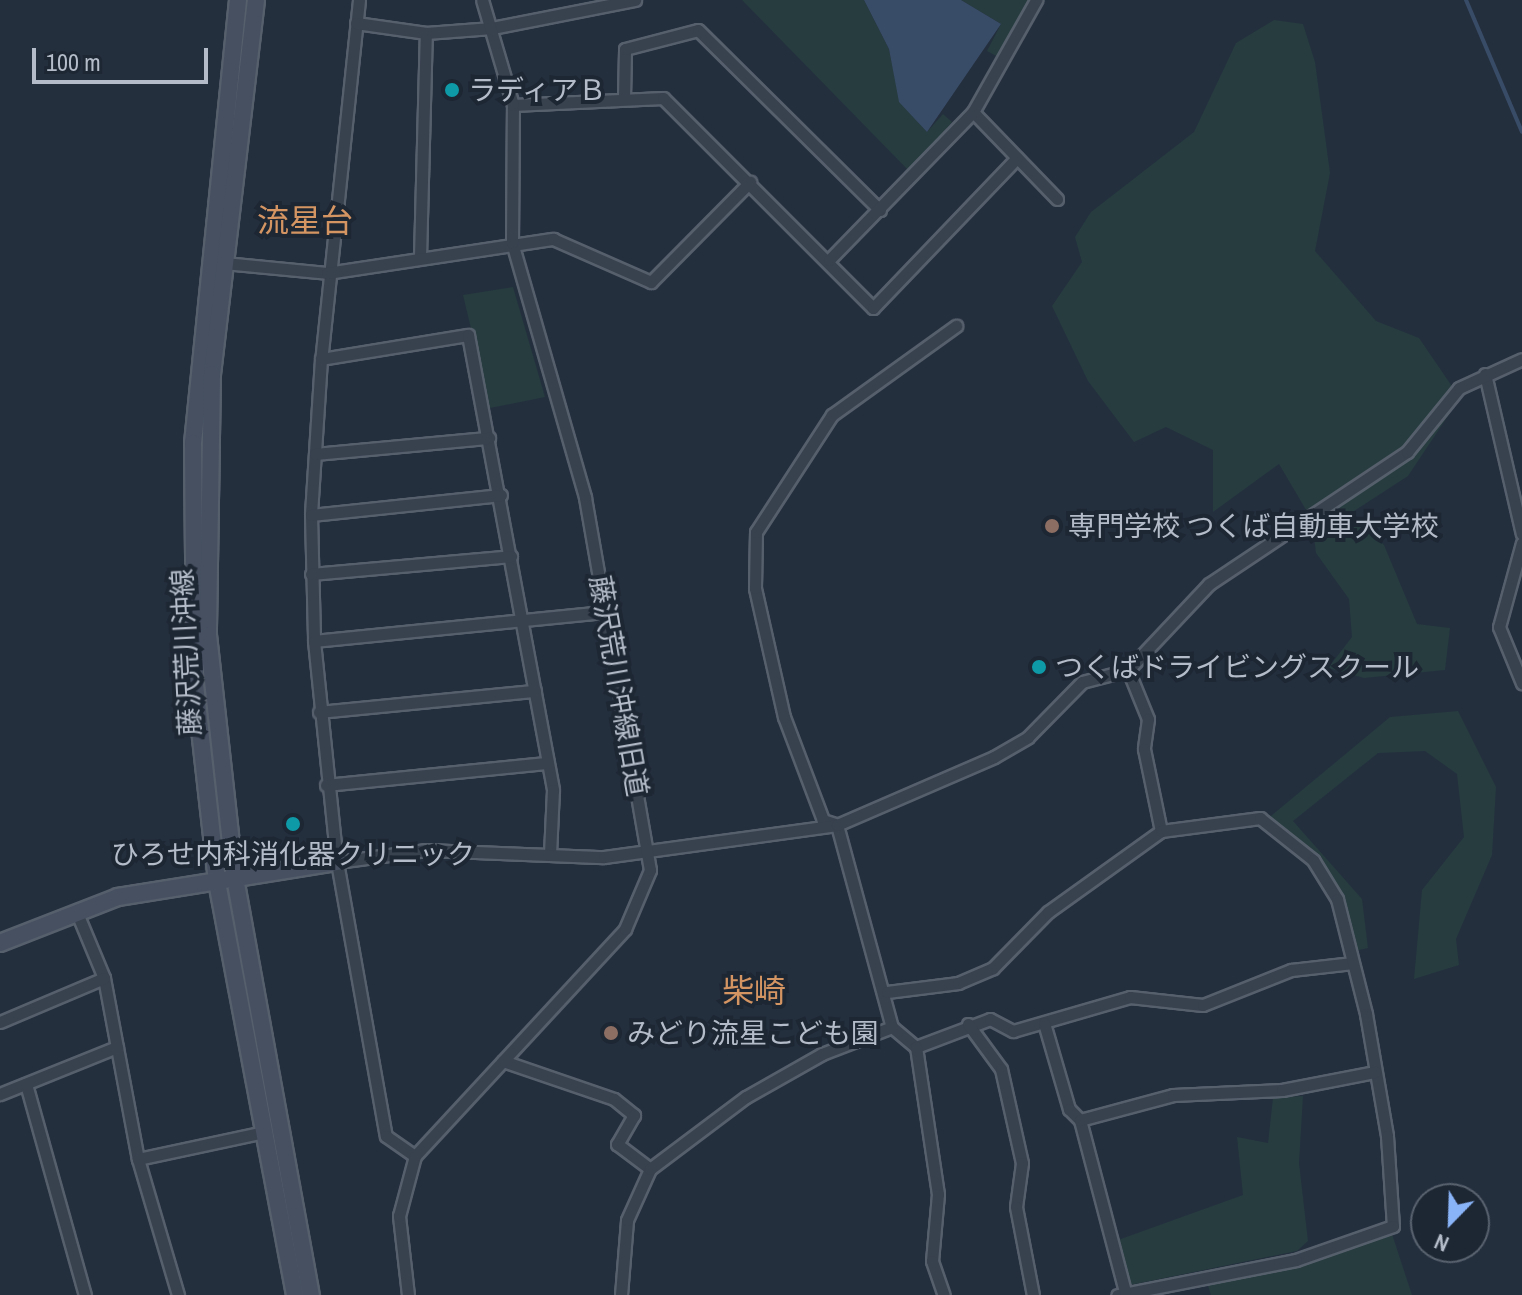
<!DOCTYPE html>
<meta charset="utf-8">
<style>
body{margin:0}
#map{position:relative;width:1522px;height:1295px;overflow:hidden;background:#242f3e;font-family:"Archivo Narrow","Noto Sans JP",sans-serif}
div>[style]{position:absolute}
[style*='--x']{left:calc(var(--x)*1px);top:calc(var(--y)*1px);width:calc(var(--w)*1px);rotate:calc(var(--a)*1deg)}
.green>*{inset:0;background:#263c3f}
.water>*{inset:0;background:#394c67}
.stream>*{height:4px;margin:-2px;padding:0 2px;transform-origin:2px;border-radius:2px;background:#394c67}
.roads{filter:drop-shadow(2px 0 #565f6c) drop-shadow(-2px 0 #565f6c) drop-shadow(0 2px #565f6c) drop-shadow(0 -2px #565f6c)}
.street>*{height:11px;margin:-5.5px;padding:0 5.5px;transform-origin:5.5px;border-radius:5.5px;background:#38414e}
.secondary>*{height:16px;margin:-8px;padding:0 8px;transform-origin:8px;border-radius:8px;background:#465061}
.dots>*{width:22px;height:22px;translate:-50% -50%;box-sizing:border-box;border:4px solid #1d2633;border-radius:50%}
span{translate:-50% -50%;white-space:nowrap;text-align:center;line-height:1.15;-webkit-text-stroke:8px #1d2633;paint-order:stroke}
.poi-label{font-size:28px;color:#b4bcc9}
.left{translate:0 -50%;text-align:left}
.street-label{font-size:28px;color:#b4bcc9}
.quarter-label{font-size:32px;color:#d59563}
.north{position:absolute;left:1410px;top:1183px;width:80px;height:80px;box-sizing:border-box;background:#1d2633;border:2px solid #59626f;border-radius:50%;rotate:203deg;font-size:22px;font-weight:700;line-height:32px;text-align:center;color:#b4bcc9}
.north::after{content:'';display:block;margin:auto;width:28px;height:36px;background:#8ab4f8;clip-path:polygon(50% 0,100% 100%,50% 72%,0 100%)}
.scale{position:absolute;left:32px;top:48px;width:176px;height:36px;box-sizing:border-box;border:4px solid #b4bcc9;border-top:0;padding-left:10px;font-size:24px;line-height:28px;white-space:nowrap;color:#b4bcc9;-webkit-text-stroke:6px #1d2633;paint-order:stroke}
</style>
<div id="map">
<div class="green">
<i style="clip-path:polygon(742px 0,864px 0,889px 49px,900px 102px,927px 132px,943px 114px,952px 122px,910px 172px)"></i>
<i style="clip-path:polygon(961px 0,1029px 0,998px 57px,987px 51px,1001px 24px)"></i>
<i style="clip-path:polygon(1274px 20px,1303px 24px,1315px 62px,1330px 173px,1315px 251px,1376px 321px,1419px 338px,1460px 398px,1408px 476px,1351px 513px,1384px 545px,1417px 624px,1450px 628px,1445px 670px,1364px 678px,1328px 668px,1352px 637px,1349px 599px,1316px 553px,1312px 520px,1279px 464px,1213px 512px,1213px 450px,1166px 427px,1134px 442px,1088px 381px,1052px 306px,1082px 262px,1075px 237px,1091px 212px,1194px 132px,1236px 43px)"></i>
<i style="clip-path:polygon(513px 287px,545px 397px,490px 408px,463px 295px)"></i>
<i style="clip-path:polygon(1458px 711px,1496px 787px,1492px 855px,1456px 939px,1459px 965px,1414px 979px,1422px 890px,1464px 837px,1457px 774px,1425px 751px,1378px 753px,1293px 821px,1362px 899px,1368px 948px,1350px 952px,1328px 880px,1265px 821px,1390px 717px)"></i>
<i style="clip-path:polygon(1303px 1096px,1299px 1163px,1308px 1241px,1297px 1251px,1130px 1285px,1118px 1240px,1243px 1195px,1237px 1137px,1268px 1143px,1273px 1098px)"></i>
<i style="clip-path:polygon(1391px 1231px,1412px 1295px,1211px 1295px,1207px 1283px,1296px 1265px)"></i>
</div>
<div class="water">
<i style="clip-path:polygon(864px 0,961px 0,1001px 24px,927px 132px,899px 102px,889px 49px)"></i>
</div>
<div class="stream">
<i style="--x:1466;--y:0;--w:143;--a:67"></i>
<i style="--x:1521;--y:663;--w:1;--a:0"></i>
</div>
<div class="roads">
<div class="street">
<i style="--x:359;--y:0;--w:361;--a:96"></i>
<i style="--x:321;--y:359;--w:156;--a:93.7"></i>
<i style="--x:311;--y:515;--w:126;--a:88.6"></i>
<i style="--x:314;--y:641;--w:222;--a:84.1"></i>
<i style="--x:337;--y:862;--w:278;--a:79.9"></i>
<i style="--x:386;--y:1136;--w:35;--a:35"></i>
<i style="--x:356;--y:23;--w:71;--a:8.1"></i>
<i style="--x:426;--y:33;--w:66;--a:-4.3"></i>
<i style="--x:492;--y:28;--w:146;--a:-11.1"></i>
<i style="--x:624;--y:98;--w:49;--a:-88.8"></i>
<i style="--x:625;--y:49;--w:75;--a:-14.6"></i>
<i style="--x:698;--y:30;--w:256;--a:44.7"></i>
<i style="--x:513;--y:105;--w:150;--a:-2.7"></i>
<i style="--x:663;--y:98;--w:297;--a:45"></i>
<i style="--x:873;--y:308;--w:208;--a:-46.2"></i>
<i style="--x:973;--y:112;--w:121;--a:46"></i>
<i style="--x:420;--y:257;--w:224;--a:-88.5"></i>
<i style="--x:829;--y:260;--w:206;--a:-45.8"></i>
<i style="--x:973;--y:112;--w:129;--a:-60.6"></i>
<i style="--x:224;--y:263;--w:103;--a:5.5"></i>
<i style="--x:327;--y:273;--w:229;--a:-8.6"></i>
<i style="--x:553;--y:239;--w:107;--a:23.7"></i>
<i style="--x:651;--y:282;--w:141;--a:-45.3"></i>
<i style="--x:321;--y:359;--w:149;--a:-9.3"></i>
<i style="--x:468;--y:335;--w:463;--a:79.4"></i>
<i style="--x:553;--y:790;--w:64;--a:92.7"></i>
<i style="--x:1485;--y:374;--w:164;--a:77"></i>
<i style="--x:315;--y:454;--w:175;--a:-5.3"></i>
<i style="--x:311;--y:515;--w:191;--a:-6"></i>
<i style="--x:1522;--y:543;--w:87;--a:105.3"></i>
<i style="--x:1499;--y:627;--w:61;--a:67.7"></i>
<i style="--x:311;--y:574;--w:201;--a:-5.1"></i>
<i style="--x:314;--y:641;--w:291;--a:-5.7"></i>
<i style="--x:1128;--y:670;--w:53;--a:67.8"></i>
<i style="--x:1148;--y:719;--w:30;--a:98"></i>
<i style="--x:1144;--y:749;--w:84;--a:78.3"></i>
<i style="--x:319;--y:712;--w:217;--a:-5.6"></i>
<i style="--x:326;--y:785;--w:223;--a:-5.7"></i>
<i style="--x:835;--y:824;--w:13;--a:-162"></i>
<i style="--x:823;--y:820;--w:110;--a:-110.7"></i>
<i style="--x:784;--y:717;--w:132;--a:-102.7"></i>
<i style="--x:755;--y:588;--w:56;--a:-89"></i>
<i style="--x:756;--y:532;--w:140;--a:-57"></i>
<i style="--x:832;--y:415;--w:153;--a:-35.7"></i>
<i style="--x:837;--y:825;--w:209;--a:74.8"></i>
<i style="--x:892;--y:1027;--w:31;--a:40"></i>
<i style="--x:916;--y:1047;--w:79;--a:-20.7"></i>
<i style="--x:990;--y:1019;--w:26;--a:28"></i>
<i style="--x:1013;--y:1031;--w:122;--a:-16.2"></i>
<i style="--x:1130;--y:997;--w:73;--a:6.3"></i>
<i style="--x:1203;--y:1005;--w:95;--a:-21.7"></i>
<i style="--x:1291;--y:970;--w:62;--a:-6.4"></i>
<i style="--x:337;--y:862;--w:90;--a:-7.7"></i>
<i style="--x:426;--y:850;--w:178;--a:2.3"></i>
<i style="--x:604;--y:857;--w:235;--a:-7.8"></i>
<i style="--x:837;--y:825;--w:171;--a:-23.4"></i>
<i style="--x:994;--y:757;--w:39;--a:-30"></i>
<i style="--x:1028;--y:737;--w:77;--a:-45.5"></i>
<i style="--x:1082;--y:682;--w:48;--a:-14.6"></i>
<i style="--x:1128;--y:670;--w:118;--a:-46.7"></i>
<i style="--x:1209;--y:584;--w:238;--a:-33.7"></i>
<i style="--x:1407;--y:452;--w:82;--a:-50.9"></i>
<i style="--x:1459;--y:388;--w:69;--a:-24.7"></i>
<i style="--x:77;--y:913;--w:70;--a:67.4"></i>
<i style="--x:104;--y:978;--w:184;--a:79.4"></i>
<i style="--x:138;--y:1159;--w:142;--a:73.6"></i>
<i style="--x:887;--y:992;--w:72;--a:-7.2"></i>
<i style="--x:958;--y:983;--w:38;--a:-23"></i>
<i style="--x:993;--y:968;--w:78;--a:-45.5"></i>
<i style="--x:1048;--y:912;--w:139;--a:-35.6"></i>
<i style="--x:1161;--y:831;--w:100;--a:-7.5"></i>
<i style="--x:1260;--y:818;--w:68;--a:38.4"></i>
<i style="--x:1313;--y:860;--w:46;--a:58.4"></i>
<i style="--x:1337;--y:899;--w:119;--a:75.8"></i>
<i style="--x:1366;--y:1014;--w:124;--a:80.2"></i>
<i style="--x:1387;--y:1136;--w:90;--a:86.2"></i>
<i style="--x:1393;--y:1226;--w:103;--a:160.7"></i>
<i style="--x:1296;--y:1260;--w:182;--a:168.9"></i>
<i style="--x:0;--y:1022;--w:113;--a:-22.9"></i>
<i style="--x:1044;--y:1023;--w:90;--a:73.8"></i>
<i style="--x:1069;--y:1109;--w:16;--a:45"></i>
<i style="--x:1080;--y:1120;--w:178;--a:75.3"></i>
<i style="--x:968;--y:1024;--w:56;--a:53.7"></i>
<i style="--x:1001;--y:1069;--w:96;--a:77.4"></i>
<i style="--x:1022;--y:1163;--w:44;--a:97.8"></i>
<i style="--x:1016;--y:1207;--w:90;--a:79.1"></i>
<i style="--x:916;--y:1047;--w:149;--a:81.5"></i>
<i style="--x:938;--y:1194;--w:67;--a:95.1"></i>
<i style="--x:932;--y:1261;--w:36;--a:71"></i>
<i style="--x:503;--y:1061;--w:117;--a:18.9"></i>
<i style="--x:614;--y:1099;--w:26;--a:39"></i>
<i style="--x:634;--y:1115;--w:34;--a:120"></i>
<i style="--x:617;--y:1144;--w:41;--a:37.1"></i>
<i style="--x:26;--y:1084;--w:219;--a:74.4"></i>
<i style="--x:0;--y:1094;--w:126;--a:-21.9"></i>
<i style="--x:1080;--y:1120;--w:96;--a:-15"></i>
<i style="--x:1173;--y:1095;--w:109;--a:-2.6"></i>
<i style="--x:1282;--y:1090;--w:95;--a:-11"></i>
<i style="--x:138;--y:1159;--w:129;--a:-12.1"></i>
<i style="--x:408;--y:1295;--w:80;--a:-96.5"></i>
<i style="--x:399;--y:1216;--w:62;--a:-75.1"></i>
<i style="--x:415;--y:1156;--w:309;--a:-47.2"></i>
<i style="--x:625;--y:929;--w:64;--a:-67"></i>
<i style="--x:650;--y:870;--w:379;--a:-99.9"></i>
<i style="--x:585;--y:497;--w:264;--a:-106"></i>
<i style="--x:512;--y:243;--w:138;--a:-89.6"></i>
<i style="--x:513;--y:105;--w:109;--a:-106.4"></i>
<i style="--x:621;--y:1295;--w:75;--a:-85.4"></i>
<i style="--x:627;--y:1220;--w:56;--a:-65.7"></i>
<i style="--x:650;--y:1169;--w:120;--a:-36.9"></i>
<i style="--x:746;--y:1097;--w:87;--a:-29.5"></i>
<i style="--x:822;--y:1054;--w:75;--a:-21.1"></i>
</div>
<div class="secondary">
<i style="--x:238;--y:0;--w:445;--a:95.8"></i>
<i style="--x:193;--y:443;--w:242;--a:89.5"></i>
<i style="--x:195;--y:685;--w:198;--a:83.6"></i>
<i style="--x:217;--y:882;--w:420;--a:79.3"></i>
<i style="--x:256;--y:0;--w:377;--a:96.7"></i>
<i style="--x:212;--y:374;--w:261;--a:90.9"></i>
<i style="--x:208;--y:635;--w:244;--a:83.7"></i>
<i style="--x:235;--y:878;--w:424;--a:79.7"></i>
<i style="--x:0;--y:943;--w:127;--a:-21.3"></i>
<i style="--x:118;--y:897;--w:222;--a:-9.1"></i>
</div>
</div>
<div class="dots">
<i style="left:452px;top:90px;background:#0f9aa8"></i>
<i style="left:1052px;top:526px;background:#8d6e63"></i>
<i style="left:1039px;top:667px;background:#0f9aa8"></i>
<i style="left:293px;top:824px;background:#0f9aa8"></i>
<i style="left:611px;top:1033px;background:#8d6e63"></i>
</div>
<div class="poi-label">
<span class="left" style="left:468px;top:90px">ラディアＢ</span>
<span class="left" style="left:1068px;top:526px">専門学校 つくば自動車大学校</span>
<span class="left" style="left:1055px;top:667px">つくばドライビングスクール</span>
<span style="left:293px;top:854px">ひろせ内科消化器クリニック</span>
<span class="left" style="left:627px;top:1033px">みどり流星こども園</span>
</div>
<div class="street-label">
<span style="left:186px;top:652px;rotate:-93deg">藤沢荒川沖線</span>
<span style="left:619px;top:686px;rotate:80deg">藤沢荒川沖線旧道</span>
</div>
<div class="quarter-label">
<span style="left:305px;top:221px">流星台</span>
<span style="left:754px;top:991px">柴崎</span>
</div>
<div class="north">N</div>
<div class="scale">100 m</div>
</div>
